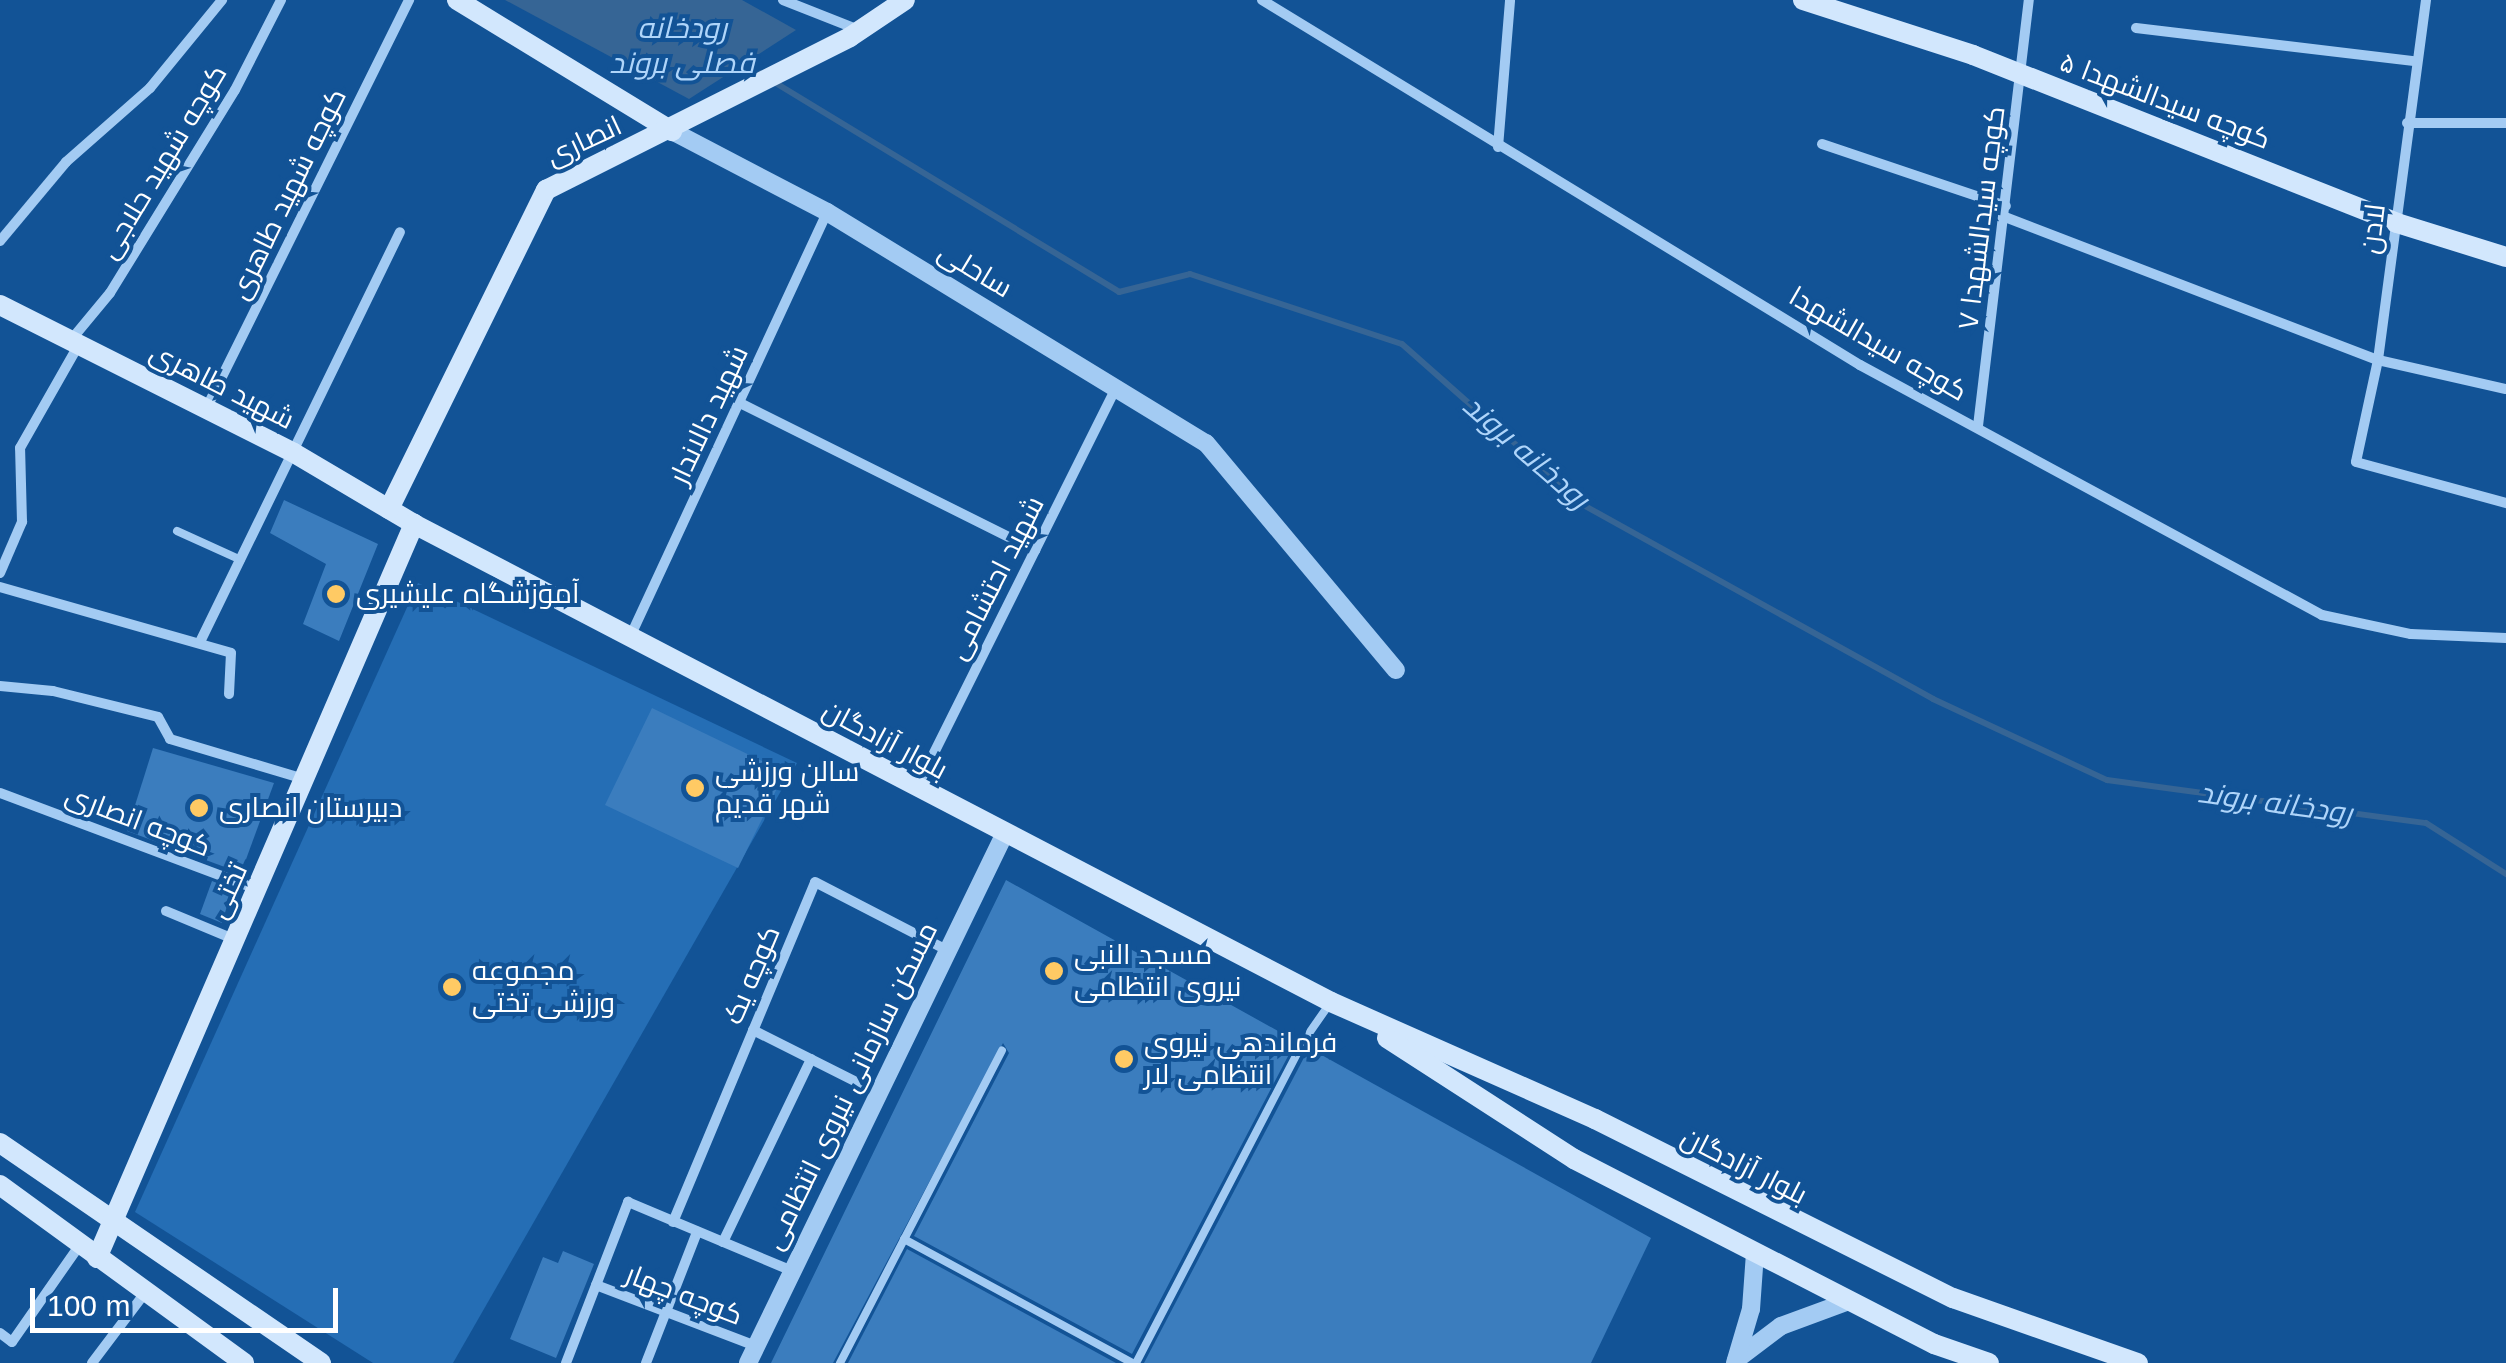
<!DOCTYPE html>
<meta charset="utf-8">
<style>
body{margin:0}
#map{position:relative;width:2506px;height:1363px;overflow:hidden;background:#125396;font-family:Helvetica,Cairo,sans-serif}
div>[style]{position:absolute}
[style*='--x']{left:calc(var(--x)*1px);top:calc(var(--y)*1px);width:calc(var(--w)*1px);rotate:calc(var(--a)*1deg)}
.green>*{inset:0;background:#256eb5}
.water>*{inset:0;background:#366595}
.stream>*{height:6px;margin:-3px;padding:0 3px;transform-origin:3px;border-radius:3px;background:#366595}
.building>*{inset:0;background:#3b7dbe}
.service>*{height:8px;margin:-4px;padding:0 4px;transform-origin:4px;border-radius:4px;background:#a3cbf3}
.minor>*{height:10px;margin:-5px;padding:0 5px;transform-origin:5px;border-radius:5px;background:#a3cbf3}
.tertiary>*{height:18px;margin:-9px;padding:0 9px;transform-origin:9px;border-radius:9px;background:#a3cbf3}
.secondary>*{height:20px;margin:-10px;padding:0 10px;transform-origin:10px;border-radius:10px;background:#d2e7fd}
.dots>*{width:28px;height:28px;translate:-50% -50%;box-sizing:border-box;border:5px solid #125396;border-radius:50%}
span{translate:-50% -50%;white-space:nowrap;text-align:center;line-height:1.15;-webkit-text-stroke:8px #125396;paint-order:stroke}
.street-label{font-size:28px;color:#fff}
.poi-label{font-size:28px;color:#fff}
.left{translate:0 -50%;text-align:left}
.water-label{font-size:30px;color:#afd5fa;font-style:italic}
.scale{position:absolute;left:30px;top:1288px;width:308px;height:45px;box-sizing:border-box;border:5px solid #fff;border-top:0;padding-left:12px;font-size:30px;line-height:35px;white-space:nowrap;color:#fff;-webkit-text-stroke:8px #125396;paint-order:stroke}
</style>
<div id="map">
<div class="green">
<i style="clip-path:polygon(418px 583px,797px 763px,453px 1363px,373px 1363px,135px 1212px)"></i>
</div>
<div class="water">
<i style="clip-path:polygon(505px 0,742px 0,796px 30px,689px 99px)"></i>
</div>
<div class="stream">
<i style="--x:739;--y:61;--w:28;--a:30"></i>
<i style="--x:774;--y:82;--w:404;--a:31.3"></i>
<i style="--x:1119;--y:292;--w:73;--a:-14.2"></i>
<i style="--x:1190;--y:274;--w:223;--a:18.3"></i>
<i style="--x:1402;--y:344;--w:244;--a:41.5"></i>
<i style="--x:1585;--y:506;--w:398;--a:29"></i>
<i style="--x:1933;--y:699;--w:192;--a:25"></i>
<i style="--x:2107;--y:780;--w:322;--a:7.7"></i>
<i style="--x:2426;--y:823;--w:95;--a:32.5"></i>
</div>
<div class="building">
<i style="clip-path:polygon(284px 500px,378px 544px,339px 641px,303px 624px,326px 564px,270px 533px)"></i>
<i style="clip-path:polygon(652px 708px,785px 772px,738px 868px,605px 805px)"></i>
<i style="clip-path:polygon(153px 748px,274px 783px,241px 873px,127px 831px)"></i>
<i style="clip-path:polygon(1006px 880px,1296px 1041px,1132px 1354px,914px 1236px,1009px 1053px,1003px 1043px,833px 1363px,771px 1363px)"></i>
<i style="clip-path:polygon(212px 881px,232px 889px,222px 923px,200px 914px)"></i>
<i style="clip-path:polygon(1309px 1048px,1651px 1238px,1591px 1363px,1144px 1363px)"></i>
<i style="clip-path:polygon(907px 1249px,1116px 1363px,848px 1363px)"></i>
<i style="clip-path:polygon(563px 1251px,594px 1264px,556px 1358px,510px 1339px,543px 1257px,558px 1263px)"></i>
</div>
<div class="service">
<i style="--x:177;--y:531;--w:70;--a:24.4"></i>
<i style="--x:904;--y:1239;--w:260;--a:28.5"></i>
<i style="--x:840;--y:1363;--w:352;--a:-62.6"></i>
<i style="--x:1136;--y:1363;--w:365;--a:-62.5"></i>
<i style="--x:1305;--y:1039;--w:40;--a:-55.1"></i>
</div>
<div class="minor">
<i style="--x:783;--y:0;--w:82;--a:21.5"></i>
<i style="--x:1262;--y:0;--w:701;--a:31.4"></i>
<i style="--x:1860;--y:365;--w:525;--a:28.42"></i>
<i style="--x:2322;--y:615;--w:91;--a:12.1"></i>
<i style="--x:2411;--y:634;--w:95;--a:2.4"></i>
<i style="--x:2426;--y:0;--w:363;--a:97.6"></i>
<i style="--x:2378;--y:360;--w:104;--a:102.2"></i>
<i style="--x:2356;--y:462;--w:156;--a:15.3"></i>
<i style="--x:2136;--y:28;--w:280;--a:6.8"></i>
<i style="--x:2407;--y:123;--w:99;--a:0"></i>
<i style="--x:1822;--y:144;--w:194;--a:18.6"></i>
<i style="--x:1498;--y:147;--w:147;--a:-85.3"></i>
<i style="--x:2005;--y:217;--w:399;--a:21"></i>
<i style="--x:2378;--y:360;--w:131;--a:12.8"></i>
<i style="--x:0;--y:241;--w:103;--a:-50.1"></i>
<i style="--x:66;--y:162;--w:112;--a:-41.4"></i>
<i style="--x:150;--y:88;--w:114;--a:-50.7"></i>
<i style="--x:71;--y:340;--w:61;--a:-50.3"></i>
<i style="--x:110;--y:293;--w:238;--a:-58.4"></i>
<i style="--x:235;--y:90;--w:101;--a:-62.9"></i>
<i style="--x:740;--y:403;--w:330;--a:26.5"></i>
<i style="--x:206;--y:409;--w:457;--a:-63.6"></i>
<i style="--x:1978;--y:426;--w:429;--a:-83.2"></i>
<i style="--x:0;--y:573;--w:56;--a:-66.7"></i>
<i style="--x:22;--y:522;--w:74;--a:-91.5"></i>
<i style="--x:20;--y:448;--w:120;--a:-60.4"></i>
<i style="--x:0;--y:587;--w:240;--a:15.9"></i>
<i style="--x:231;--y:653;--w:41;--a:92.8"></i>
<i style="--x:630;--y:637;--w:468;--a:-65.1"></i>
<i style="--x:200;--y:642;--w:456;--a:-64"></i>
<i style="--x:0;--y:686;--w:53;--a:5.4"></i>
<i style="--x:53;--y:691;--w:108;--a:13.9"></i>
<i style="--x:158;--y:717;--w:25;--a:61"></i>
<i style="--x:170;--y:739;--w:140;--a:16.6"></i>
<i style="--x:917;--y:787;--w:446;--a:-63.5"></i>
<i style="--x:0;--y:793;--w:274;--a:20.5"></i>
<i style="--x:166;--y:911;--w:76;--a:22.5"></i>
<i style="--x:753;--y:1030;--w:140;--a:26.7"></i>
<i style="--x:673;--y:1222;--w:368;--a:-67.3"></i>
<i style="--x:815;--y:882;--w:148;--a:27.3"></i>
<i style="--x:723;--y:1242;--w:203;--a:-64.3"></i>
<i style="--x:596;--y:1285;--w:171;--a:20.9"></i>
<i style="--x:0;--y:1333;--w:15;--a:37"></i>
<i style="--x:12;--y:1342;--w:117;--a:-55.1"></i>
<i style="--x:92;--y:1363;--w:88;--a:-52.9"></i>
<i style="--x:566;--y:1363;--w:173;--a:-68.9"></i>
<i style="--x:628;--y:1202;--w:178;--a:22.8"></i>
<i style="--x:646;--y:1363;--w:141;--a:-68.7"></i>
</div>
<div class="tertiary">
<i style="--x:672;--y:131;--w:175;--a:27.6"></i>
<i style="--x:827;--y:212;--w:444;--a:31.4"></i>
<i style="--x:1206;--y:443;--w:296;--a:50.1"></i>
<i style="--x:1736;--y:1360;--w:56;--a:-37.1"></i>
<i style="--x:1781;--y:1326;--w:72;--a:-20.2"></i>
<i style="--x:748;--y:1363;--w:589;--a:-64.13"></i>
<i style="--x:1735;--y:1363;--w:56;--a:-73.5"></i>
<i style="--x:1751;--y:1309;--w:56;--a:-85.9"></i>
</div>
<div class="secondary">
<i style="--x:457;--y:0;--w:252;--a:31.4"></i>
<i style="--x:1803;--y:0;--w:179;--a:17.9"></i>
<i style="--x:1973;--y:55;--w:456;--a:21.6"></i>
<i style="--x:2397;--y:223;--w:114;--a:17.3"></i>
<i style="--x:0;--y:305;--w:329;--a:26.7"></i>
<i style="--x:294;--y:453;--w:139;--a:30.6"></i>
<i style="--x:414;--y:524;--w:1034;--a:27.53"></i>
<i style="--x:1331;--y:1002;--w:289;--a:23.9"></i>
<i style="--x:1595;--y:1119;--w:400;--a:26.6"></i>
<i style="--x:1953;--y:1298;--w:196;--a:19.4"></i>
<i style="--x:389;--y:509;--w:356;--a:-63.8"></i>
<i style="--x:546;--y:190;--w:340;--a:-26.7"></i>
<i style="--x:850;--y:37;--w:66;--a:-33.9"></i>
<i style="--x:1387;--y:1038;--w:223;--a:32.9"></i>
<i style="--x:1574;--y:1159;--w:405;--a:27.2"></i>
<i style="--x:1934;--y:1344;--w:58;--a:19.1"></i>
<i style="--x:0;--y:1143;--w:389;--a:34.4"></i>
<i style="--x:0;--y:1185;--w:302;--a:36.1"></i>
<i style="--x:97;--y:1258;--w:800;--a:-66.64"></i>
</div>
<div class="dots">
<i style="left:336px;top:594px;background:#ffca64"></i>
<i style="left:695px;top:788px;background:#ffca64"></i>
<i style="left:199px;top:808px;background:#ffca64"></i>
<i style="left:1054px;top:971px;background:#ffca64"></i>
<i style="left:452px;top:987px;background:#ffca64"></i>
<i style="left:1124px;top:1059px;background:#ffca64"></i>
</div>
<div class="street-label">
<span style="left:2165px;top:101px;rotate:21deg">کوچه سیدالشهدا ۵</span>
<span style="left:584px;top:141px;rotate:-25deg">انصاری</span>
<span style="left:163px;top:162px;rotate:-59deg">کوچه شهید حلاجی</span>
<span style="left:288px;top:194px;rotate:-64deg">کوچه شهید طاهری</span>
<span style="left:1982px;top:218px;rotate:-83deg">کوچه سیدالشهدا ۷</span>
<span style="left:2373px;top:229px;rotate:-83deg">لادن</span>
<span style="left:975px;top:270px;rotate:31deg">ساحلی</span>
<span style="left:1878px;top:344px;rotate:30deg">کوچه سیدالشهدا</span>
<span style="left:222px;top:386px;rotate:27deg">شهید طاهری</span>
<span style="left:709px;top:415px;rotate:-65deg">شهید دالاندار</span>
<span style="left:996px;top:578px;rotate:-63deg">شهید احتشامی</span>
<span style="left:885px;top:740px;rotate:28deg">بلوار آزادگان</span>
<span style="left:138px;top:821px;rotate:21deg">کوچه انصاری</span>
<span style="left:228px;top:891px;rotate:-66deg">تختی</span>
<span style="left:752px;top:975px;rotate:-67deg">کوچه یک</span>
<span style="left:851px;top:1086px;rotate:-64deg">مسکن سازمانی نیروی انتظامی</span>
<span style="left:1744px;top:1166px;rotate:27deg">بلوار آزادگان</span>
<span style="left:684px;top:1295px;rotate:21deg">کوچه چهار</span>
</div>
<div class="poi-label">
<span class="left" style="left:356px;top:594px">آموزشگاه علیشیری</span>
<span class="left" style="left:715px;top:788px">سالن ورزشی<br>شهر قدیم</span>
<span class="left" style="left:219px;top:808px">دبیرستان انصاری</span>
<span class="left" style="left:1074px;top:971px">مسجد النبی<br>نیروی انتظامی</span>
<span class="left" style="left:472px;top:987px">مجموعه<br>ورزشی تختی</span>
<span class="left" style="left:1144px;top:1059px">فرماندهی نیروی<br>انتظامی لار</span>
</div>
<div class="water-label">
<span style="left:682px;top:45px">رودخانه<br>فصلی بروند</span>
<span style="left:1526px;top:452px;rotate:41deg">رودخانه بروند</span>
<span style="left:2275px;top:803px;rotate:8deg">رودخانه بروند</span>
</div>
<div class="scale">100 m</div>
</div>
